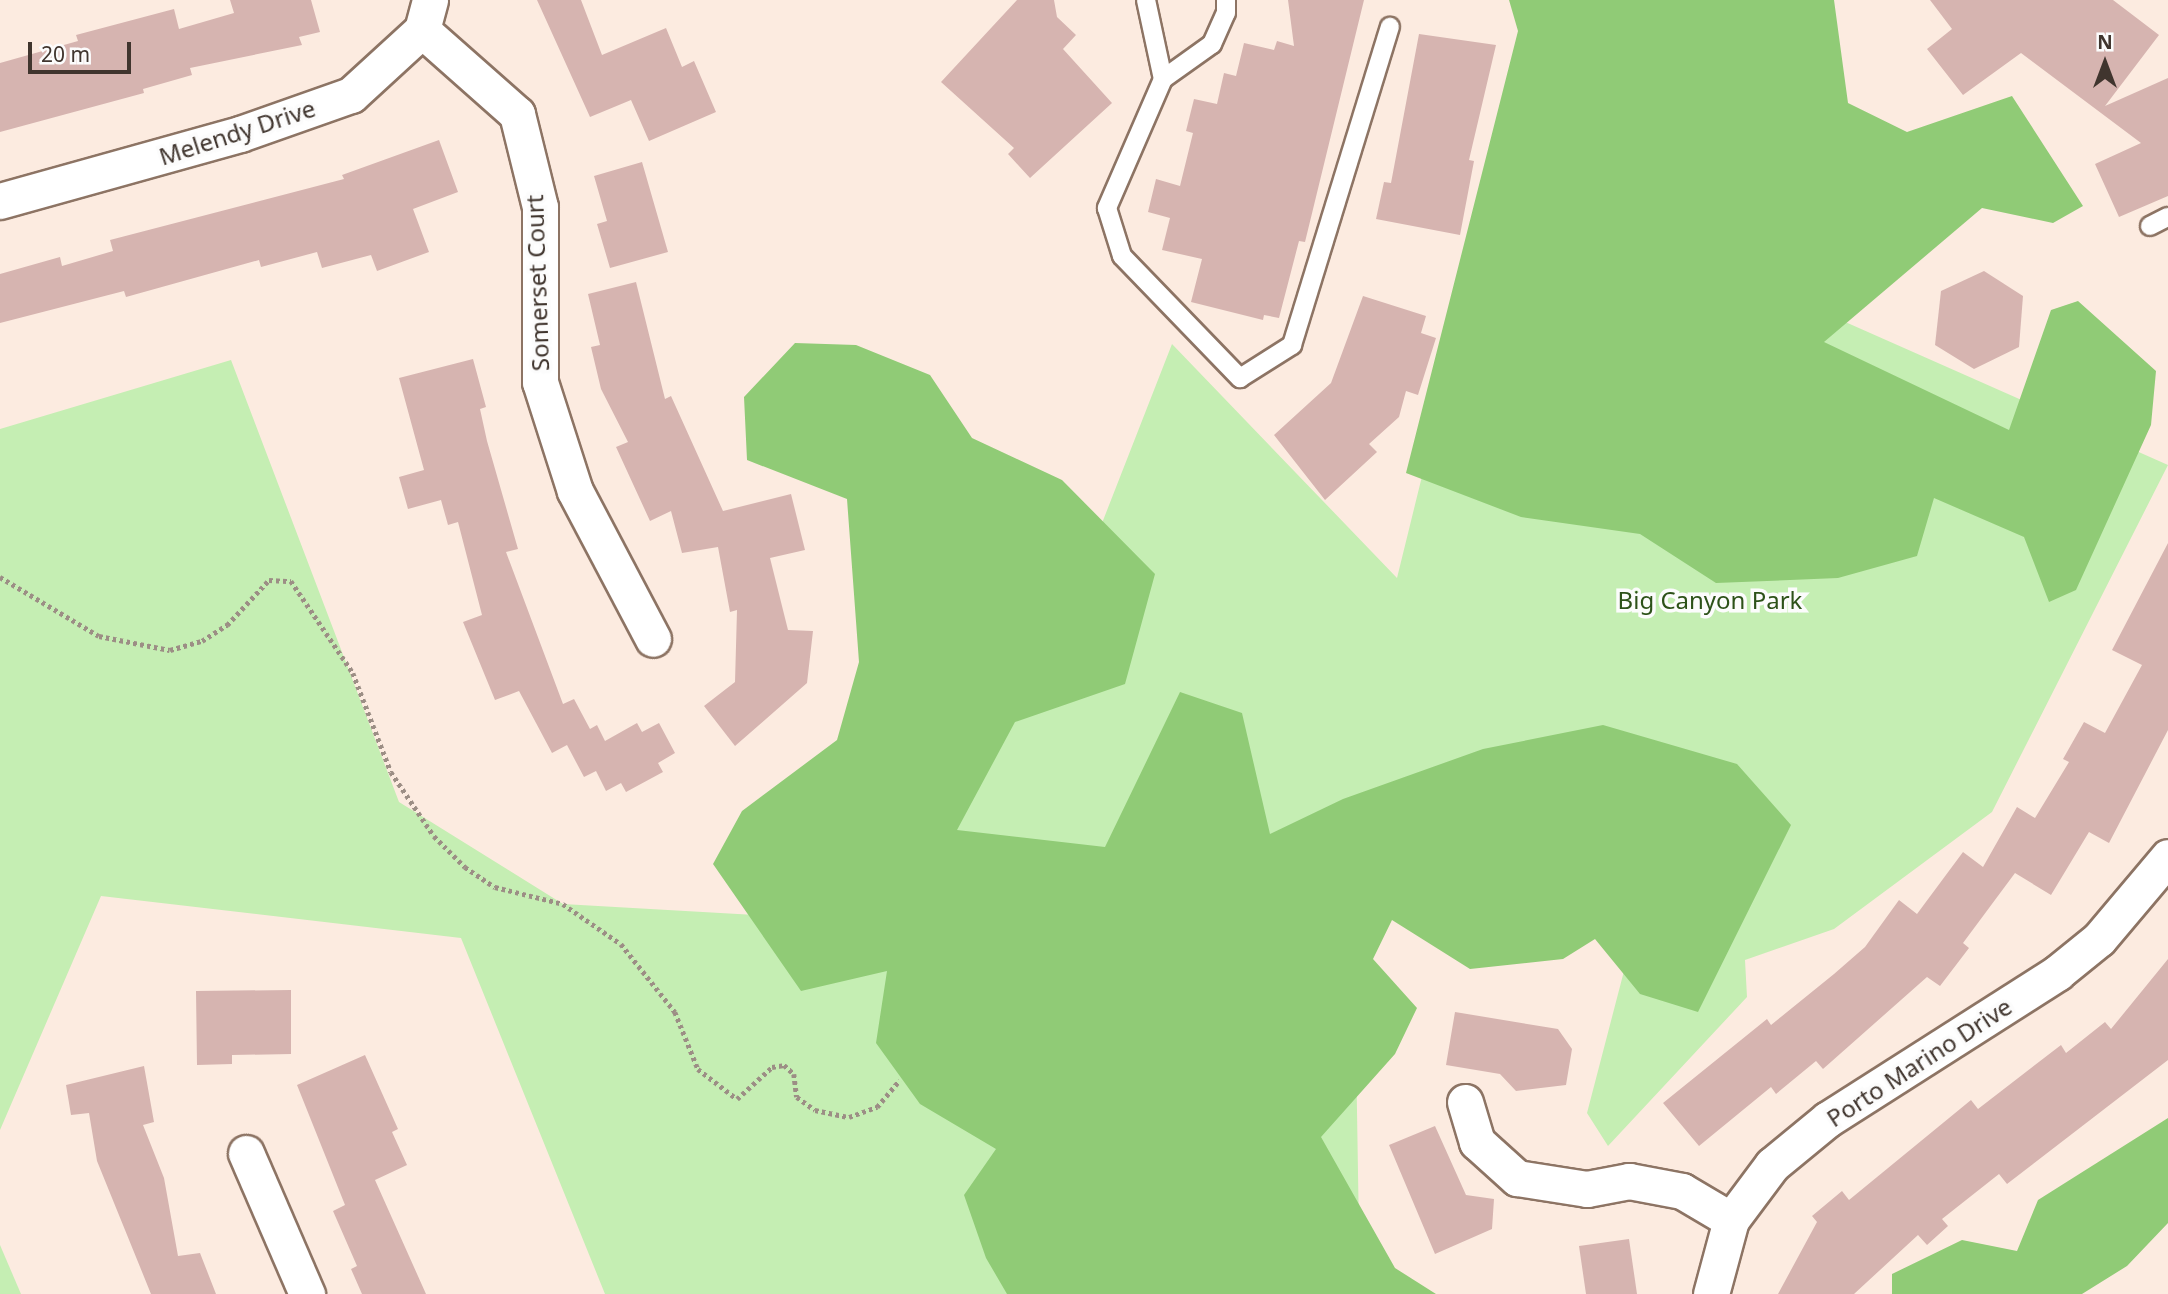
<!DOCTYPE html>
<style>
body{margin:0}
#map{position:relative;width:2168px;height:1294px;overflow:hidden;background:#fcebe0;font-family:"Noto Sans",sans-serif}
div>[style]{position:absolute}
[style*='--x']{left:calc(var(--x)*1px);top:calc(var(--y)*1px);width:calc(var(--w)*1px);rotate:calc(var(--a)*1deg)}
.green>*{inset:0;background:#c5eeb3}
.forest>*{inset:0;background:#90cb76}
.building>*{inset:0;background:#d6b4b0}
.path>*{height:4.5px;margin-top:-2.25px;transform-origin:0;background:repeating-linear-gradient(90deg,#9c8e85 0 3.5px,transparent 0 7px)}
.roads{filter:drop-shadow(2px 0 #8d7464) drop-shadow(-2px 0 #8d7464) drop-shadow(0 2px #8d7464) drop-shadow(0 -2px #8d7464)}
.service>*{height:18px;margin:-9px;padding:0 9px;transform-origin:9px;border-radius:9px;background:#fff}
.minor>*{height:35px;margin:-17.5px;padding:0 17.5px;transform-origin:17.5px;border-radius:17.5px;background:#fff}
span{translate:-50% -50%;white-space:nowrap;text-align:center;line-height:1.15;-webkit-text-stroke:7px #fcfcfc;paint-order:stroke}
.street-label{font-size:24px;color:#40352e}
.park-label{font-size:24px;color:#2d5219}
.north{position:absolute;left:2070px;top:28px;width:70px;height:70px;-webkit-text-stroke:5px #fcfcfc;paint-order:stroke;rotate:0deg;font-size:19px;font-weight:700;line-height:28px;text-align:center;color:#40352e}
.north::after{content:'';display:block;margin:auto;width:24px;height:32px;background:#40352e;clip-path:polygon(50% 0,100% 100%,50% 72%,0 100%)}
.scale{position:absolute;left:28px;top:42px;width:103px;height:32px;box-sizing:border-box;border:4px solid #40352e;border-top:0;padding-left:9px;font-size:21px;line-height:24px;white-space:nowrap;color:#40352e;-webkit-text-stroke:5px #fcfcfc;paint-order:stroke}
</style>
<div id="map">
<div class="green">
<i style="clip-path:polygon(1514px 102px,1834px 317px,2168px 465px,1992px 812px,1834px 929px,1745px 960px,1747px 997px,1608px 1146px,1587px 1113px,1642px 902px,1353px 866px,1360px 1294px,605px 1294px,461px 938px,101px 896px,0 1130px,0 429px,231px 360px,399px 802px,563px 904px,775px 916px,1052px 651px,1172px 344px,1397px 578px)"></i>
<i style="clip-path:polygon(0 1245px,21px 1294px,0 1294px)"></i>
</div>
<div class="forest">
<i style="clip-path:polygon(1509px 0,1834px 0,1848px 103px,1907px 132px,2012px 96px,2083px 206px,2053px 223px,1982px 208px,1824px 342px,2009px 430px,2051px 310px,2078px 301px,2156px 371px,2151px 425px,2076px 590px,2049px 602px,2024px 537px,1934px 498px,1917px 556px,1838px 578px,1716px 583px,1640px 534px,1521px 517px,1406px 473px,1518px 31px)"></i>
<i style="clip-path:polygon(795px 343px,856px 345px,930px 375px,972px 438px,1062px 480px,1155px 574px,1125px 684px,1015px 722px,957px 830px,1105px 847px,1180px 692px,1242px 713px,1270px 834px,1343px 799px,1483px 749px,1603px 725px,1737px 764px,1791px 825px,1698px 1012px,1640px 994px,1595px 939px,1563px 959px,1470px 969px,1392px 920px,1373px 959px,1417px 1008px,1395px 1054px,1321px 1137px,1395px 1268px,1436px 1294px,1007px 1294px,986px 1258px,964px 1195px,996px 1149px,920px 1104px,876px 1043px,887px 971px,801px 991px,713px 864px,742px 811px,837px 740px,859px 662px,847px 499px,747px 460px,744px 397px)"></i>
<i style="clip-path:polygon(2168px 1118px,2168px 1223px,2127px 1266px,2082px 1294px,1892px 1294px,1892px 1274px,1962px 1240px,2017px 1251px,2038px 1200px)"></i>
</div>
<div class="building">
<i style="clip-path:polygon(230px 0,311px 0,320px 32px,299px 37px,302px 45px,190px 68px,192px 75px,143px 89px,144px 93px,0 132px,0 63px,78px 41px,76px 35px,174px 9px,179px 29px,234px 13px)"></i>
<i style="clip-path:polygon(537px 0,581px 0,602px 55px,666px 28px,682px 67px,694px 61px,716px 112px,649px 141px,631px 100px,590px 117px)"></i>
<i style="clip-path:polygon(1017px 0,1054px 0,1057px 17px,1076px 35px,1063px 49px,1112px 103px,1030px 178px,1008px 154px,1014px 148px,941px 82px)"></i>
<i style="clip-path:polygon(1288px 0,1364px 0,1305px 242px,1299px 241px,1279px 318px,1264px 315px,1263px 320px,1191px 302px,1202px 259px,1162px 250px,1170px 218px,1148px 212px,1156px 179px,1180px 186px,1193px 133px,1186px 131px,1194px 99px,1217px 104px,1224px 73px,1236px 76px,1244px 43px,1274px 50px,1277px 41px,1294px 46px)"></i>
<i style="clip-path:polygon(1930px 0,2113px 0,2159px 35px,2105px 106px,2168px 78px,2168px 196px,2119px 217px,2095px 164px,2141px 143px,2021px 53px,1963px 95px,1927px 49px,1952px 29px)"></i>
<i style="clip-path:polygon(1419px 34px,1496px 45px,1469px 160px,1474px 161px,1460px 235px,1376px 219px,1384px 182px,1391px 183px)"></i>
<i style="clip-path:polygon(439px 140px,458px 192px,413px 209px,429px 252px,377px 271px,371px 255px,322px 268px,317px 252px,261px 267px,259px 260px,126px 297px,124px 291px,0 323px,0 274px,60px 257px,62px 266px,113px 251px,110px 240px,344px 179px,342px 175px)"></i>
<i style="clip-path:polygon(642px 162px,668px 252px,610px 268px,597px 224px,607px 221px,594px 176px)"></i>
<i style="clip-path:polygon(1984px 271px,2023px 296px,2019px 347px,1974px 369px,1935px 345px,1941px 291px)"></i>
<i style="clip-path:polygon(636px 282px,665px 399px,671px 396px,723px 511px,791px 494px,805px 550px,770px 558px,788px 630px,813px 631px,807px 683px,735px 746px,704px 706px,735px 682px,737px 610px,730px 612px,718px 547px,682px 553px,671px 511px,650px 521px,616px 447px,628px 442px,601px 389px,591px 347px,600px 345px,588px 294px)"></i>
<i style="clip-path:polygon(1363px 296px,1426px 316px,1421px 333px,1436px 338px,1418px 395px,1406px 391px,1399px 417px,1369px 444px,1377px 452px,1325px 500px,1274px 435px,1331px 383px)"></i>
<i style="clip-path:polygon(473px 359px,486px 407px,480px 409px,487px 441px,518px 549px,506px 552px,563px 704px,574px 699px,590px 729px,597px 725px,605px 741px,637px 723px,642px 732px,659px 723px,675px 753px,658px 763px,663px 772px,626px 792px,621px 783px,606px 791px,596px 771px,584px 777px,567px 745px,552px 753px,519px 691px,495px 700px,463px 622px,482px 615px,458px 522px,448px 525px,441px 500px,408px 509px,399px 477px,424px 470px,399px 378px)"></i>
<i style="clip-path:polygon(2168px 543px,2168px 730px,2109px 843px,2089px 832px,2051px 895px,2015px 873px,1963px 943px,1969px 948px,1940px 986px,1927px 977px,1823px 1069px,1816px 1061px,1776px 1094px,1771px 1087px,1699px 1146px,1663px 1103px,1767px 1019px,1771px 1025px,1834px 974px,1865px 947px,1899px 900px,1917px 914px,1963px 852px,1983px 867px,2017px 807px,2035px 818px,2069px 762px,2063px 759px,2084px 722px,2105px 733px,2142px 665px,2112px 650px)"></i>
<i style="clip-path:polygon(2168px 959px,2168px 1060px,2007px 1184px,1999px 1174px,1942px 1219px,1948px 1226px,1927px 1245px,1918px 1235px,1854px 1294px,1778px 1294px,1817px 1222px,1812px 1216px,1842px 1191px,1849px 1200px,1971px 1100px,1978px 1109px,2061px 1045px,2066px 1053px,2105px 1022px,2111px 1029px)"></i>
<i style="clip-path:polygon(291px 990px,291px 1054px,232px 1055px,232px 1064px,197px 1065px,196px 991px)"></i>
<i style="clip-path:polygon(1455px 1012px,1558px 1029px,1572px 1049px,1566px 1085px,1516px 1091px,1500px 1074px,1446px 1065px)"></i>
<i style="clip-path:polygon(365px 1055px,398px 1129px,392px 1132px,407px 1165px,375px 1180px,426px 1294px,362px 1294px,351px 1269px,357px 1266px,333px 1211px,345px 1205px,297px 1085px)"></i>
<i style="clip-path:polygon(144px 1066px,154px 1122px,143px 1125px,164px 1178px,178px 1256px,200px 1253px,216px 1294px,151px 1294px,97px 1161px,89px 1113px,71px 1115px,66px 1085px)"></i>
<i style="clip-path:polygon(1435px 1126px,1466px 1195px,1494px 1199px,1492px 1229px,1435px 1254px,1389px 1145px)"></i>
<i style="clip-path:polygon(1629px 1239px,1637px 1294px,1586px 1294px,1579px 1246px)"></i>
</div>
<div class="path">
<i style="--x:0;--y:577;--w:115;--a:30.8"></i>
<i style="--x:99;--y:636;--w:72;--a:11.2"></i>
<i style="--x:170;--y:650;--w:33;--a:-16"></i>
<i style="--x:202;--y:641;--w:30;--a:-33"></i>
<i style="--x:227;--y:625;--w:62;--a:-47"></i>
<i style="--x:269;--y:580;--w:22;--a:3"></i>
<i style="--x:291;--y:581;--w:111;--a:56"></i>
<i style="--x:353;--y:673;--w:106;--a:69"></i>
<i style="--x:391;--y:772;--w:77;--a:56.1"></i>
<i style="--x:434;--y:836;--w:44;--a:45"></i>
<i style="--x:465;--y:867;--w:36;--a:34"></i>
<i style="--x:495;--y:887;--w:70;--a:14"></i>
<i style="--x:563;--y:904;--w:70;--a:34.6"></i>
<i style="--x:621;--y:944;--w:87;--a:51.5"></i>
<i style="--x:675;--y:1012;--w:61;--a:68"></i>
<i style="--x:698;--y:1069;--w:49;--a:37.6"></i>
<i style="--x:737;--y:1099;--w:47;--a:-42.4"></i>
<i style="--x:772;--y:1067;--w:12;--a:-9"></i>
<i style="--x:784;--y:1065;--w:13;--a:42"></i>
<i style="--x:794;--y:1074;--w:23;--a:83"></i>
<i style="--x:797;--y:1097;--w:22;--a:36"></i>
<i style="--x:815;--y:1110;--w:35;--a:12"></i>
<i style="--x:849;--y:1117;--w:30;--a:-20"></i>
<i style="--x:877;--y:1107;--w:35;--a:-50"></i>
</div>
<div class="roads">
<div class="service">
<i style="--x:1146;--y:0;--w:81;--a:77.9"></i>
<i style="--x:1163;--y:79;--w:141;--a:113.5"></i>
<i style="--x:1107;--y:208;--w:50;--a:72.6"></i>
<i style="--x:1122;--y:256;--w:170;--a:46"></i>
<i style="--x:1240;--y:378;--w:62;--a:-32.4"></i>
<i style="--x:1292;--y:345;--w:333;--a:-72.9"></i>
<i style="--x:1163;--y:79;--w:60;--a:-35.5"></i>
<i style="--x:1212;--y:44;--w:34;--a:-66"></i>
<i style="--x:1226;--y:13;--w:13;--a:-90"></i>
<i style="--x:2150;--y:226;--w:20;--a:-27"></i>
</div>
<div class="minor">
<i style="--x:422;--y:30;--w:127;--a:41.5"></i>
<i style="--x:517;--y:114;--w:96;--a:76.1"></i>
<i style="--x:540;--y:207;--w:175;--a:90"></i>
<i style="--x:540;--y:382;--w:114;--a:72.2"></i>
<i style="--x:575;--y:491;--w:167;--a:62.2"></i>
<i style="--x:0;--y:201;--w:249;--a:-15.6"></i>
<i style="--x:240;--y:134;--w:118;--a:-19.4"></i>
<i style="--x:351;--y:95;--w:96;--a:-42.5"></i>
<i style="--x:422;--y:30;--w:31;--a:-75"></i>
<i style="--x:1465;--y:1102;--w:42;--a:73.3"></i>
<i style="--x:1477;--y:1142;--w:54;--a:42"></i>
<i style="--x:1517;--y:1178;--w:71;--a:8.9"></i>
<i style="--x:1587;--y:1189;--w:43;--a:-10.8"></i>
<i style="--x:1629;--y:1181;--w:54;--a:10.7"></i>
<i style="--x:1682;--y:1191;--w:57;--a:30.6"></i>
<i style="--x:246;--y:1153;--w:154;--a:66.6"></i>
<i style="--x:1711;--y:1294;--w:77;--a:-74.9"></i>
<i style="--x:1731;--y:1220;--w:69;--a:-53.3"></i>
<i style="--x:1772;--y:1165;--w:72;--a:-39.4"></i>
<i style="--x:1828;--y:1119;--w:272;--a:-32.5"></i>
<i style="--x:2057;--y:973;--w:54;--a:-39"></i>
<i style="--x:2099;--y:939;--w:107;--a:-49.9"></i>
</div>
</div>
<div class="street-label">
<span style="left:237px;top:132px;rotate:-18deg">Melendy Drive</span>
<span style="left:537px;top:283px;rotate:-92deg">Somerset Court</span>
<span style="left:1919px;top:1062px;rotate:-33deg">Porto Marino Drive</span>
</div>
<div class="park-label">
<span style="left:1710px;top:600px">Big Canyon Park</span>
</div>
<div class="north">N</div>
<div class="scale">20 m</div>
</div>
